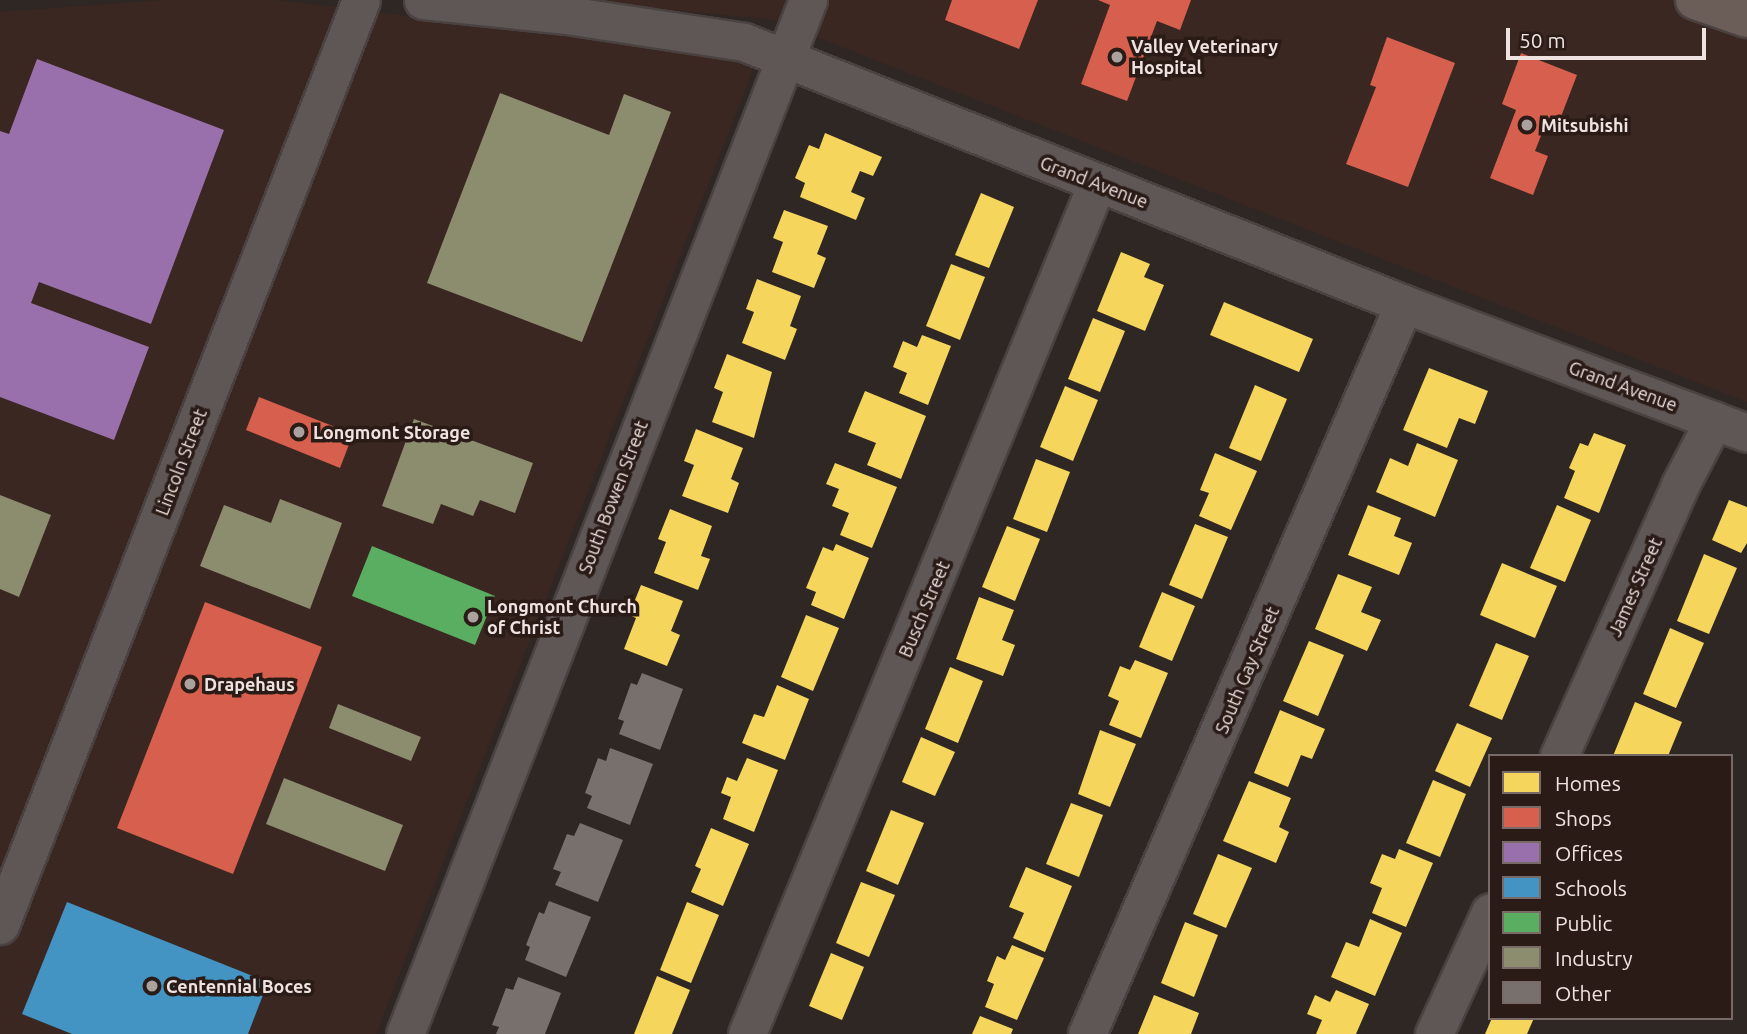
<!DOCTYPE html>
<style>
body{margin:0}
#map{position:relative;width:1747px;height:1034px;overflow:hidden;background:#2f2724;font-family:Ubuntu,sans-serif}
div>[style]{position:absolute}
[style*='--x']{left:calc(var(--x)*1px);top:calc(var(--y)*1px);width:calc(var(--w)*1px);rotate:calc(var(--a)*1deg)}
.built>*{inset:0;background:#3b2721}
.homes>*{inset:0;background:#f6d55c}
.shops>*{inset:0;background:#d6604d}
.offices>*{inset:0;background:#9970ab}
.schools>*{inset:0;background:#4393c3}
.public>*{inset:0;background:#5aae61}
.industry>*{inset:0;background:#8c8c6e}
.building>*{inset:0;background:#77706d}
.roads{filter:drop-shadow(2px 0 #4a4240) drop-shadow(-2px 0 #4a4240) drop-shadow(0 2px #4a4240) drop-shadow(0 -2px #4a4240)}
.minor>*{height:37px;margin:-18.5px;padding:0 18.5px;transform-origin:18.5px;border-radius:18.5px;background:#5e5755}
.highway>*{height:38px;margin:-19px;padding:0 19px;transform-origin:19px;border-radius:19px;background:#6b5d58}
.dots>*{width:19px;height:19px;translate:-50% -50%;box-sizing:border-box;border:4px solid #2a1b16;border-radius:50%}
span{translate:-50% -50%;white-space:nowrap;text-align:center;line-height:1.15;-webkit-text-stroke:7px #2a1b16;paint-order:stroke}
.poi-label{font-size:18px;color:#eee3e0;font-weight:700}
.left{translate:0 -50%;text-align:left}
.street-label{font-size:18px;color:#eee3e0}
.legend{position:absolute;left:1488px;top:754px;width:245px;height:266px;box-sizing:border-box;background:#2a1b16;border:2px solid #786b67;margin:0;padding:9px 12px;list-style:none;font-size:21px;color:#eee3e0}
.legend li{display:flex;align-items:center;gap:14px;height:35px}
.legend b{width:35px;border:2px solid #786b67}
.scale{position:absolute;left:1506px;top:28px;width:200px;height:32px;box-sizing:border-box;border:4px solid #eee3e0;border-top:0;padding-left:9px;font-size:21px;line-height:24px;white-space:nowrap;color:#eee3e0;-webkit-text-stroke:5px #2a1b16;paint-order:stroke}
</style>
<div id="map">
<div class="built">
<i style="clip-path:polygon(164px 0,277px 0,738px 56px,756px 62px,376px 1034px,0 1034px,0 12px)"></i>
<i style="clip-path:polygon(574px 0,1747px 0,1747px 402px,773px 20px)"></i>
</div>
<div class="homes">
<i style="clip-path:polygon(825px 133px,882px 157px,873px 176px,860px 171px,851px 192px,865px 198px,856px 220px,800px 197px,805px 183px,795px 178px,809px 145px,819px 149px)"></i>
<i style="clip-path:polygon(981px 193px,1014px 207px,989px 268px,955px 255px)"></i>
<i style="clip-path:polygon(784px 210px,828px 226px,817px 254px,826px 258px,814px 288px,772px 272px,783px 242px,773px 238px)"></i>
<i style="clip-path:polygon(1121px 252px,1150px 264px,1144px 277px,1164px 285px,1145px 331px,1097px 311px)"></i>
<i style="clip-path:polygon(951px 264px,985px 277px,960px 340px,926px 326px)"></i>
<i style="clip-path:polygon(757px 279px,801px 296px,790px 326px,797px 329px,785px 360px,742px 343px,754px 312px,746px 309px)"></i>
<i style="clip-path:polygon(1224px 302px,1313px 339px,1299px 372px,1210px 335px)"></i>
<i style="clip-path:polygon(1093px 318px,1125px 331px,1100px 392px,1068px 379px)"></i>
<i style="clip-path:polygon(922px 335px,951px 346px,928px 405px,899px 393px,907px 373px,893px 367px,903px 341px,917px 347px)"></i>
<i style="clip-path:polygon(727px 354px,772px 372px,754px 438px,712px 422px,723px 392px,714px 388px)"></i>
<i style="clip-path:polygon(1429px 368px,1488px 391px,1475px 424px,1459px 418px,1447px 448px,1403px 430px)"></i>
<i style="clip-path:polygon(1255px 385px,1287px 399px,1261px 461px,1229px 448px)"></i>
<i style="clip-path:polygon(1065px 386px,1098px 400px,1073px 461px,1040px 447px)"></i>
<i style="clip-path:polygon(865px 391px,926px 416px,901px 479px,867px 465px,876px 443px,848px 432px)"></i>
<i style="clip-path:polygon(696px 429px,743px 448px,731px 479px,739px 483px,728px 513px,682px 496px,694px 465px,684px 461px)"></i>
<i style="clip-path:polygon(1594px 433px,1626px 445px,1599px 513px,1564px 498px,1575px 471px,1569px 468px,1580px 443px,1588px 446px)"></i>
<i style="clip-path:polygon(1417px 443px,1458px 460px,1435px 517px,1376px 492px,1390px 458px,1408px 466px)"></i>
<i style="clip-path:polygon(1215px 453px,1257px 471px,1231px 530px,1199px 516px,1209px 493px,1200px 490px)"></i>
<i style="clip-path:polygon(1036px 459px,1070px 472px,1047px 532px,1013px 519px)"></i>
<i style="clip-path:polygon(835px 463px,897px 487px,872px 548px,840px 535px,849px 513px,832px 506px,839px 489px,826px 484px)"></i>
<i style="clip-path:polygon(1729px 500px,1747px 507px,1747px 543px,1741px 553px,1712px 540px)"></i>
<i style="clip-path:polygon(1368px 505px,1401px 518px,1394px 536px,1412px 543px,1399px 575px,1348px 555px)"></i>
<i style="clip-path:polygon(1557px 505px,1591px 520px,1565px 582px,1530px 568px)"></i>
<i style="clip-path:polygon(670px 509px,712px 526px,701px 556px,710px 559px,698px 590px,654px 573px,666px 542px,658px 539px)"></i>
<i style="clip-path:polygon(1195px 524px,1228px 537px,1202px 599px,1169px 585px)"></i>
<i style="clip-path:polygon(1007px 526px,1040px 539px,1015px 601px,982px 587px)"></i>
<i style="clip-path:polygon(836px 544px,869px 558px,844px 619px,811px 605px,816px 592px,806px 588px,823px 547px,833px 551px)"></i>
<i style="clip-path:polygon(1704px 554px,1737px 568px,1709px 634px,1677px 621px)"></i>
<i style="clip-path:polygon(1502px 563px,1557px 586px,1535px 638px,1480px 615px)"></i>
<i style="clip-path:polygon(1338px 574px,1372px 587px,1361px 612px,1381px 620px,1367px 651px,1315px 629px)"></i>
<i style="clip-path:polygon(641px 585px,683px 601px,671px 631px,680px 635px,667px 666px,624px 649px,636px 618px,629px 615px)"></i>
<i style="clip-path:polygon(1162px 592px,1195px 606px,1172px 661px,1139px 647px)"></i>
<i style="clip-path:polygon(979px 597px,1014px 610px,1002px 640px,1015px 645px,1003px 676px,956px 659px)"></i>
<i style="clip-path:polygon(806px 615px,839px 628px,813px 691px,781px 677px)"></i>
<i style="clip-path:polygon(1670px 628px,1704px 643px,1676px 708px,1643px 694px)"></i>
<i style="clip-path:polygon(1309px 641px,1344px 655px,1318px 716px,1283px 701px)"></i>
<i style="clip-path:polygon(1496px 643px,1529px 656px,1502px 720px,1469px 706px)"></i>
<i style="clip-path:polygon(1135px 660px,1168px 673px,1141px 738px,1109px 725px,1119px 701px,1108px 696px,1120px 666px,1130px 670px)"></i>
<i style="clip-path:polygon(950px 667px,983px 681px,958px 743px,925px 729px)"></i>
<i style="clip-path:polygon(777px 685px,809px 699px,785px 760px,742px 743px,754px 714px,764px 717px)"></i>
<i style="clip-path:polygon(1635px 702px,1682px 722px,1668px 756px,1613px 756px)"></i>
<i style="clip-path:polygon(1280px 710px,1325px 729px,1312px 759px,1301px 755px,1288px 787px,1254px 773px)"></i>
<i style="clip-path:polygon(1457px 723px,1492px 738px,1470px 787px,1435px 771px)"></i>
<i style="clip-path:polygon(1100px 730px,1136px 744px,1110px 807px,1078px 794px)"></i>
<i style="clip-path:polygon(921px 737px,955px 752px,935px 796px,902px 782px)"></i>
<i style="clip-path:polygon(747px 758px,778px 770px,754px 832px,723px 819px,731px 797px,721px 793px,727px 777px,737px 781px)"></i>
<i style="clip-path:polygon(1433px 780px,1466px 794px,1440px 857px,1406px 843px)"></i>
<i style="clip-path:polygon(1249px 781px,1291px 798px,1279px 827px,1289px 832px,1276px 863px,1223px 841px)"></i>
<i style="clip-path:polygon(1071px 803px,1103px 815px,1079px 877px,1046px 864px)"></i>
<i style="clip-path:polygon(891px 810px,924px 823px,898px 885px,866px 871px)"></i>
<i style="clip-path:polygon(711px 828px,749px 844px,723px 906px,691px 892px,701px 869px,695px 866px)"></i>
<i style="clip-path:polygon(1399px 849px,1433px 863px,1406px 927px,1372px 913px,1382px 888px,1370px 883px,1382px 854px,1395px 859px)"></i>
<i style="clip-path:polygon(1218px 854px,1252px 868px,1226px 928px,1193px 914px)"></i>
<i style="clip-path:polygon(1026px 867px,1072px 886px,1045px 952px,1013px 938px,1024px 913px,1009px 907px)"></i>
<i style="clip-path:polygon(861px 882px,895px 895px,869px 957px,836px 943px)"></i>
<i style="clip-path:polygon(687px 902px,719px 915px,691px 983px,660px 970px)"></i>
<i style="clip-path:polygon(1370px 919px,1402px 933px,1375px 996px,1331px 977px,1346px 942px,1359px 947px)"></i>
<i style="clip-path:polygon(1185px 922px,1218px 935px,1194px 997px,1161px 983px)"></i>
<i style="clip-path:polygon(1012px 945px,1044px 958px,1017px 1020px,985px 1007px,994px 984px,987px 981px,997px 956px,1005px 960px)"></i>
<i style="clip-path:polygon(831px 953px,864px 967px,842px 1020px,809px 1006px)"></i>
<i style="clip-path:polygon(657px 976px,690px 990px,672px 1034px,634px 1034px)"></i>
<i style="clip-path:polygon(1336px 990px,1369px 1004px,1356px 1034px,1316px 1034px,1322px 1020px,1307px 1014px,1315px 995px,1330px 1002px)"></i>
<i style="clip-path:polygon(1154px 995px,1199px 1013px,1191px 1034px,1138px 1034px)"></i>
<i style="clip-path:polygon(980px 1016px,1013px 1029px,1011px 1034px,972px 1034px)"></i>
<i style="clip-path:polygon(1492px 1018px,1534px 1018px,1527px 1034px,1485px 1034px)"></i>
</div>
<div class="shops">
<i style="clip-path:polygon(952px 0,1038px 0,1019px 49px,945px 20px)"></i>
<i style="clip-path:polygon(1098px 0,1191px 0,1180px 30px,1157px 21px,1127px 101px,1081px 84px,1110px 5px)"></i>
<i style="clip-path:polygon(1387px 37px,1455px 63px,1408px 187px,1346px 164px,1376px 87px,1370px 85px)"></i>
<i style="clip-path:polygon(1521px 53px,1577px 75px,1557px 127px,1546px 123px,1535px 151px,1548px 156px,1533px 195px,1490px 178px,1516px 110px,1502px 104px)"></i>
<i style="clip-path:polygon(259px 397px,353px 434px,340px 468px,246px 430px)"></i>
<i style="clip-path:polygon(205px 602px,322px 647px,233px 874px,117px 828px)"></i>
</div>
<div class="offices">
<i style="clip-path:polygon(37px 59px,224px 130px,151px 324px,39px 282px,31px 303px,149px 347px,114px 440px,0 397px,0 131px,9px 134px)"></i>
</div>
<div class="schools">
<i style="clip-path:polygon(67px 902px,268px 982px,248px 1034px,72px 1034px,22px 1014px)"></i>
</div>
<div class="public">
<i style="clip-path:polygon(372px 546px,495px 596px,475px 645px,352px 596px)"></i>
</div>
<div class="industry">
<i style="clip-path:polygon(500px 93px,609px 135px,624px 94px,671px 112px,582px 342px,427px 283px)"></i>
<i style="clip-path:polygon(414px 419px,533px 463px,515px 513px,480px 500px,473px 516px,441px 504px,433px 524px,382px 506px)"></i>
<i style="clip-path:polygon(0 495px,51px 515px,19px 597px,0 589px)"></i>
<i style="clip-path:polygon(280px 499px,342px 523px,310px 609px,200px 566px,224px 505px,271px 523px)"></i>
<i style="clip-path:polygon(338px 704px,421px 737px,411px 761px,329px 728px)"></i>
<i style="clip-path:polygon(284px 778px,403px 825px,385px 871px,266px 824px)"></i>
</div>
<div class="building">
<i style="clip-path:polygon(642px 673px,683px 689px,660px 750px,619px 734px,624px 721px,618px 719px,631px 683px,637px 685px)"></i>
<i style="clip-path:polygon(610px 748px,653px 764px,630px 825px,587px 808px,592px 796px,585px 793px,598px 758px,606px 761px)"></i>
<i style="clip-path:polygon(580px 823px,623px 840px,598px 902px,555px 885px,561px 872px,553px 869px,567px 834px,574px 836px)"></i>
<i style="clip-path:polygon(549px 901px,591px 917px,566px 977px,525px 960px,530px 947px,526px 945px,539px 912px,544px 914px)"></i>
<i style="clip-path:polygon(518px 977px,561px 993px,545px 1034px,496px 1034px,499px 1027px,492px 1025px,506px 988px,513px 990px)"></i>
</div>
<div class="roads">
<div class="minor">
<i style="--x:423;--y:0;--w:144;--a:6"></i>
<i style="--x:566;--y:15;--w:180;--a:8.6"></i>
<i style="--x:744;--y:42;--w:710;--a:21.65"></i>
<i style="--x:1404;--y:304;--w:366;--a:20.6"></i>
<i style="--x:1559;--y:756;--w:297;--a:-65.9"></i>
<i style="--x:1680;--y:485;--w:73;--a:-62.4"></i>
<i style="--x:0;--y:925;--w:993;--a:-68.68"></i>
<i style="--x:405;--y:1034;--w:1110;--a:-68.71"></i>
<i style="--x:747;--y:1034;--w:920;--a:-67.64"></i>
<i style="--x:1087;--y:1034;--w:796;--a:-66.53"></i>
<i style="--x:1434;--y:1034;--w:134;--a:-65.3"></i>
</div>
<div class="highway">
<i style="--x:1695;--y:0;--w:55;--a:19.1"></i>
</div>
</div>
<div class="dots">
<i style="left:1117px;top:57px;background:#aba19e"></i>
<i style="left:1527px;top:125px;background:#aba19e"></i>
<i style="left:299px;top:432px;background:#aba19e"></i>
<i style="left:473px;top:617px;background:#aba19e"></i>
<i style="left:190px;top:684px;background:#aba19e"></i>
<i style="left:152px;top:986px;background:#aba19e"></i>
</div>
<div class="poi-label">
<span class="left" style="left:1131px;top:57px">Valley Veterinary<br>Hospital</span>
<span class="left" style="left:1541px;top:125px">Mitsubishi</span>
<span class="left" style="left:313px;top:432px">Longmont Storage</span>
<span class="left" style="left:487px;top:617px">Longmont Church<br>of Christ</span>
<span class="left" style="left:204px;top:684px">Drapehaus</span>
<span class="left" style="left:166px;top:986px">Centennial Boces</span>
</div>
<div class="street-label">
<span style="left:1094px;top:182px;rotate:21deg">Grand Avenue</span>
<span style="left:1623px;top:386px;rotate:20deg">Grand Avenue</span>
<span style="left:181px;top:462px;rotate:-69deg">Lincoln Street</span>
<span style="left:613px;top:497px;rotate:-69deg">South Bowen Street</span>
<span style="left:1635px;top:587px;rotate:-66deg">James Street</span>
<span style="left:924px;top:609px;rotate:-67deg">Busch Street</span>
<span style="left:1247px;top:670px;rotate:-67deg">South Gay Street</span>
</div>
<ul class="legend">
<li><b style="height:19px;background:#f6d55c"></b>Homes</li>
<li><b style="height:19px;background:#d6604d"></b>Shops</li>
<li><b style="height:19px;background:#9970ab"></b>Offices</li>
<li><b style="height:19px;background:#4393c3"></b>Schools</li>
<li><b style="height:19px;background:#5aae61"></b>Public</li>
<li><b style="height:19px;background:#8c8c6e"></b>Industry</li>
<li><b style="height:19px;background:#77706d"></b>Other</li>
</ul>
<div class="scale">50 m</div>
</div>
